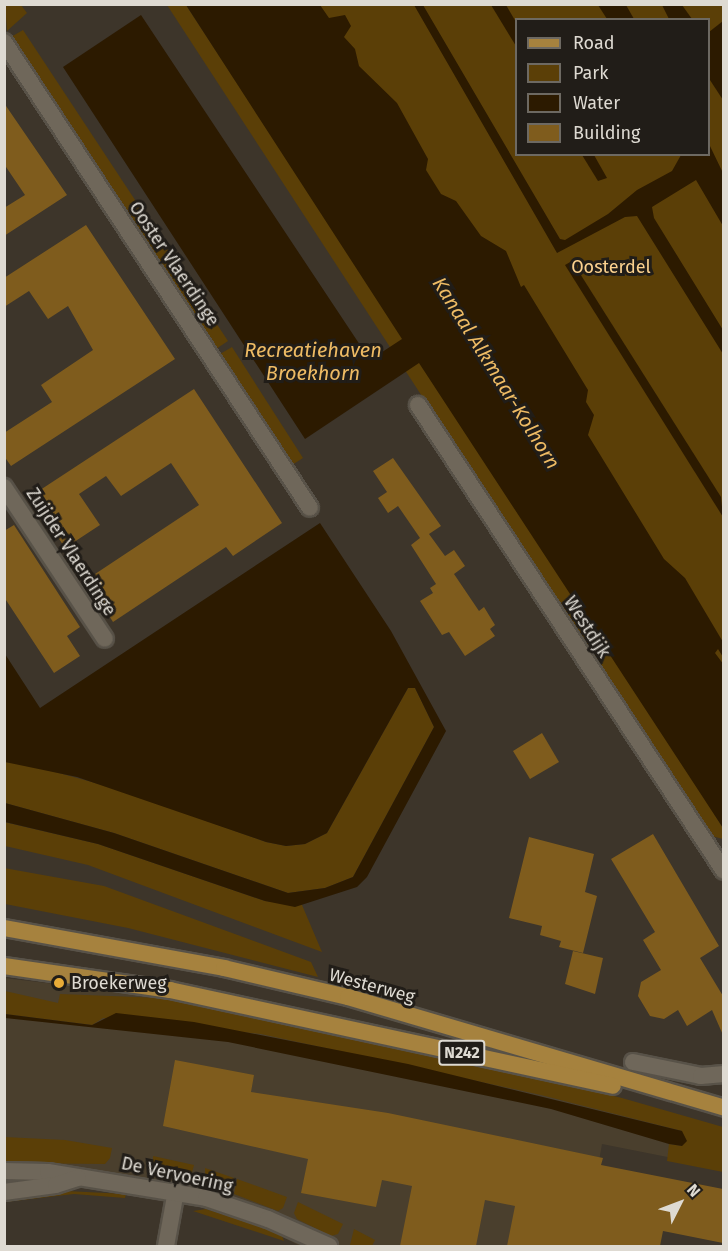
<!DOCTYPE html>
<style>
body{margin:0}
#map{position:relative;width:728px;height:1251px;overflow:hidden;background:#3d352a;font-family:"Fira Sans",sans-serif}
div>[style]{position:absolute}
[style*='--x']{left:calc(var(--x)*1px);top:calc(var(--y)*1px);width:calc(var(--w)*1px);rotate:calc(var(--a)*1deg)}
.built>*{inset:0;background:#4a3f2d}
.green>*{inset:0;background:#5b3f07}
.water>*{inset:0;background:#2c1a00}
.building>*{inset:0;background:#7f5c1d}
.roads{filter:drop-shadow(2px 0 #585248) drop-shadow(-2px 0 #585248) drop-shadow(0 2px #585248) drop-shadow(0 -2px #585248)}
.minor>*{height:16px;margin:-8px;padding:0 8px;transform-origin:8px;border-radius:8px;background:#6f675a}
.tertiary>*{height:16px;margin:-8px;padding:0 8px;transform-origin:8px;border-radius:8px;background:#6f675a}
.primary>*{height:16px;margin:-8px;padding:0 8px;transform-origin:8px;border-radius:8px;background:#a6823e}
.dots>*{width:16px;height:16px;translate:-50% -50%;box-sizing:border-box;border:3px solid #211d18;border-radius:50%}
span{translate:-50% -50%;white-space:nowrap;text-align:center;line-height:1.15;-webkit-text-stroke:6px #211d18;paint-order:stroke}
.shield-label span{padding:2px 4px;background:#211d18;border:2px solid;border-radius:4px;-webkit-text-stroke-width:0}
.shield-label{font-size:16px;color:#dedad2;font-weight:700}
.street-label{font-size:18px;color:#dedad2}
.park-label{font-size:18px;color:#fbd18e}
.poi-label{font-size:18px;color:#dedad2}
.left{translate:0 -50%;text-align:left}
.water-label{font-size:20px;color:#eebb64;font-style:italic}
.frame{position:absolute;inset:0;border:6px solid #dedad2;pointer-events:none}
.legend{position:absolute;left:515px;top:18px;width:195px;height:138px;box-sizing:border-box;background:#211d18;border:2px solid #6d6962;margin:0;padding:8px 10px;list-style:none;font-size:18px;color:#dedad2}
.legend li{display:flex;align-items:center;gap:12px;height:30px}
.legend b{width:30px;border:2px solid #6d6962}
.north{position:absolute;left:650px;top:1173px;width:60px;height:60px;-webkit-text-stroke:4px #211d18;paint-order:stroke;rotate:48deg;font-size:16px;font-weight:700;line-height:24px;text-align:center;color:#dedad2}
.north::after{content:'';display:block;margin:auto;width:21px;height:27px;background:#dedad2;clip-path:polygon(50% 0,100% 100%,50% 72%,0 100%)}
</style>
<div id="map">
<div class="built">
<i style="clip-path:polygon(4px 978px,216px 1003px,665px 1119px,723px 1168px,602px 1144px,584px 1246px,300px 1246px,184px 1187px,5px 1174px)"></i>
</div>
<div class="green">
<i style="clip-path:polygon(5px 4px,21px 5px,27px 13px,7px 31px)"></i>
<i style="clip-path:polygon(167px 5px,186px 5px,671px 745px,723px 828px,723px 839px,708px 835px)"></i>
<i style="clip-path:polygon(evenodd,315px 5px,723px 5px,723px 674px,315px 5px,516px 20px,708px 20px,708px 154px,516px 154px,516px 20px)"></i>
<i style="clip-path:polygon(23px 30px,228px 341px,216px 349px,11px 37px)"></i>
<i style="clip-path:polygon(232px 347px,303px 458px,292px 465px,220px 354px)"></i>
<i style="clip-path:polygon(408px 688px,415px 688px,434px 727px,353px 877px,325px 888px,288px 893px,114px 833px,5px 803px,5px 762px,30px 765px,117px 789px,266px 842px,286px 846px,305px 844px,327px 833px)"></i>
<i style="clip-path:polygon(4px 822px,98px 844px,265px 901px,302px 905px,322px 952px,88px 865px,5px 846px)"></i>
<i style="clip-path:polygon(4px 868px,104px 886px,311px 962px,318px 977px,128px 928px,5px 904px)"></i>
<i style="clip-path:polygon(5px 991px,58px 1003px,60px 994px,161px 998px,314px 1025px,622px 1098px,723px 1127px,723px 1172px,667px 1161px,669px 1144px,682px 1146px,682px 1131px,541px 1095px,261px 1034px,103px 1018px,92px 1025px,5px 1014px)"></i>
<i style="clip-path:polygon(4px 1137px,65px 1140px,112px 1148px,110px 1158px,105px 1164px,5px 1163px)"></i>
<i style="clip-path:polygon(153px 1156px,194px 1165px,191px 1176px,185px 1179px,153px 1171px)"></i>
<i style="clip-path:polygon(205px 1168px,234px 1178px,231px 1193px,205px 1184px)"></i>
<i style="clip-path:polygon(237px 1179px,287px 1197px,283px 1208px,278px 1211px,234px 1194px)"></i>
<i style="clip-path:polygon(66px 1191px,126px 1194px,125px 1198px,74px 1194px,5px 1202px,4px 1197px)"></i>
<i style="clip-path:polygon(298px 1202px,343px 1224px,338px 1234px,331px 1236px,297px 1219px,294px 1213px)"></i>
<i style="clip-path:polygon(206px 1209px,281px 1233px,284px 1241px,193px 1211px)"></i>
<i style="clip-path:polygon(354px 1229px,375px 1240px,372px 1246px,350px 1245px)"></i>
</div>
<div class="water">
<i style="clip-path:polygon(186px 5px,320px 5px,329px 18px,345px 15px,351px 26px,344px 37px,355px 49px,359px 66px,397px 103px,428px 159px,426px 170px,441px 194px,456px 201px,481px 236px,506px 251px,521px 287px,524px 285px,588px 390px,586px 402px,594px 415px,588px 435px,664px 559px,685px 578px,723px 642px,723px 657px,718px 649px,715px 653px,724px 665px,723px 828px,419px 363px,305px 439px,63px 67px,141px 15px,370px 360px,402px 339px)"></i>
<i style="clip-path:polygon(414px 5px,423px 5px,560px 239px,565px 240px,608px 214px,637px 190px,672px 171px,681px 155px,708px 154px,709px 144px,723px 173px,723px 226px,696px 180px,652px 207px,654px 218px,723px 330px,723px 354px,637px 216px,625px 217px,557px 253px)"></i>
<i style="clip-path:polygon(491px 5px,506px 5px,516px 22px,516px 46px)"></i>
<i style="clip-path:polygon(598px 5px,626px 5px,634px 19px,607px 19px)"></i>
<i style="clip-path:polygon(662px 5px,682px 5px,692px 19px,669px 19px)"></i>
<i style="clip-path:polygon(723px 21px,723px 100px,708px 77px,709px 32px)"></i>
<i style="clip-path:polygon(582px 155px,594px 155px,607px 178px,598px 181px)"></i>
<i style="clip-path:polygon(572px 261px,721px 497px,723px 517px,565px 265px)"></i>
<i style="clip-path:polygon(320px 523px,391px 631px,446px 731px,367px 877px,357px 887px,295px 907px,265px 901px,98px 844px,5px 822px,5px 803px,114px 833px,288px 893px,325px 888px,353px 877px,434px 727px,415px 688px,408px 688px,327px 833px,305px 844px,286px 846px,266px 842px,77px 777px,5px 762px,5px 654px,40px 708px)"></i>
<i style="clip-path:polygon(116px 1013px,194px 1022px,408px 1064px,682px 1131px,687px 1141px,682px 1146px,669px 1144px,551px 1109px,228px 1042px,5px 1018px,5px 1014px,92px 1025px)"></i>
</div>
<div class="building">
<i style="clip-path:polygon(4px 103px,67px 195px,4px 236px,4px 208px,25px 195px,4px 164px)"></i>
<i style="clip-path:polygon(86px 225px,175px 359px,11px 466px,4px 456px,4px 433px,52px 402px,41px 385px,93px 350px,68px 306px,48px 319px,29px 291px,4px 307px,4px 278px)"></i>
<i style="clip-path:polygon(194px 389px,282px 523px,233px 556px,226px 547px,113px 622px,86px 580px,199px 505px,171px 463px,121px 496px,106px 476px,79px 494px,100px 525px,65px 548px,31px 496px)"></i>
<i style="clip-path:polygon(393px 458px,441px 526px,429px 534px,445px 556px,454px 550px,465px 566px,454px 574px,479px 611px,484px 607px,495px 625px,490px 629px,495px 636px,465px 656px,449px 632px,442px 635px,420px 601px,433px 593px,430px 588px,436px 584px,411px 545px,420px 538px,398px 506px,388px 513px,378px 498px,387px 492px,373px 471px)"></i>
<i style="clip-path:polygon(14px 525px,80px 627px,67px 636px,80px 656px,54px 673px,4px 597px,4px 531px)"></i>
<i style="clip-path:polygon(542px 733px,559px 762px,530px 779px,513px 751px)"></i>
<i style="clip-path:polygon(653px 834px,719px 946px,700px 958px,723px 996px,723px 1035px,712px 1010px,687px 1026px,678px 1010px,664px 1019px,650px 1016px,638px 996px,641px 982px,661px 970px,643px 940px,655px 932px,611px 859px)"></i>
<i style="clip-path:polygon(529px 837px,594px 854px,585px 892px,597px 896px,583px 953px,559px 947px,561px 941px,540px 935px,542px 926px,509px 918px)"></i>
<i style="clip-path:polygon(573px 951px,603px 958px,595px 994px,565px 984px)"></i>
<i style="clip-path:polygon(175px 1060px,254px 1075px,251px 1092px,388px 1113px,603px 1158px,601px 1165px,723px 1189px,723px 1243px,663px 1231px,660px 1246px,507px 1246px,515px 1206px,485px 1200px,476px 1246px,400px 1246px,412px 1186px,382px 1180px,376px 1207px,301px 1193px,308px 1159px,163px 1126px)"></i>
</div>
<div class="roads">
<div class="minor">
<i style="--x:4;--y:42;--w:557;--a:56.71"></i>
<i style="--x:418;--y:405;--w:557;--a:56.71"></i>
<i style="--x:4;--y:487;--w:182;--a:56.4"></i>
<i style="--x:633;--y:1062;--w:69;--a:11.6"></i>
<i style="--x:701;--y:1076;--w:23;--a:-5"></i>
<i style="--x:166;--y:1246;--w:56;--a:-79.7"></i>
</div>
<div class="tertiary">
<i style="--x:4;--y:1171;--w:44;--a:1.3"></i>
<i style="--x:48;--y:1172;--w:160;--a:9.3"></i>
<i style="--x:206;--y:1198;--w:65;--a:18.7"></i>
<i style="--x:268;--y:1219;--w:67;--a:23.9"></i>
<i style="--x:4;--y:1192;--w:52;--a:-7.7"></i>
<i style="--x:56;--y:1185;--w:23;--a:-18"></i>
</div>
<div class="primary">
<i style="--x:4;--y:928;--w:224;--a:10.3"></i>
<i style="--x:224;--y:968;--w:127;--a:13.2"></i>
<i style="--x:348;--y:997;--w:392;--a:16.4"></i>
<i style="--x:4;--y:966;--w:168;--a:8.2"></i>
<i style="--x:170;--y:990;--w:453;--a:12.2"></i>
</div>
</div>
<div class="dots">
<i style="left:59px;top:983px;background:#e8ab37"></i>
</div>
<div class="shield-label">
<span style="left:462px;top:1053px">N242</span>
</div>
<div class="street-label">
<span style="left:174px;top:264px;rotate:56deg">Ooster Vlaerdinge</span>
<span style="left:71px;top:552px;rotate:57deg">Zuijder Vlaerdinge</span>
<span style="left:587px;top:627px;rotate:57deg">Westdijk</span>
<span style="left:372px;top:986px;rotate:15deg">Westerweg</span>
<span style="left:177px;top:1175px;rotate:12deg">De Vervoering</span>
</div>
<div class="park-label">
<span style="left:611px;top:267px">Oosterdel</span>
</div>
<div class="poi-label">
<span class="left" style="left:71px;top:983px">Broekerweg</span>
</div>
<div class="water-label">
<span style="left:313px;top:362px">Recreatiehaven<br>Broekhorn</span>
<span style="left:496px;top:373px;rotate:58deg">Kanaal Alkmaar-Kolhorn</span>
</div>
<div class="frame"></div>
<ul class="legend">
<li><b style="height:8px;background:#a6823e"></b>Road</li>
<li><b style="height:16px;background:#5b3f07"></b>Park</li>
<li><b style="height:16px;background:#2c1a00"></b>Water</li>
<li><b style="height:16px;background:#7f5c1d"></b>Building</li>
</ul>
<div class="north">N</div>
</div>
